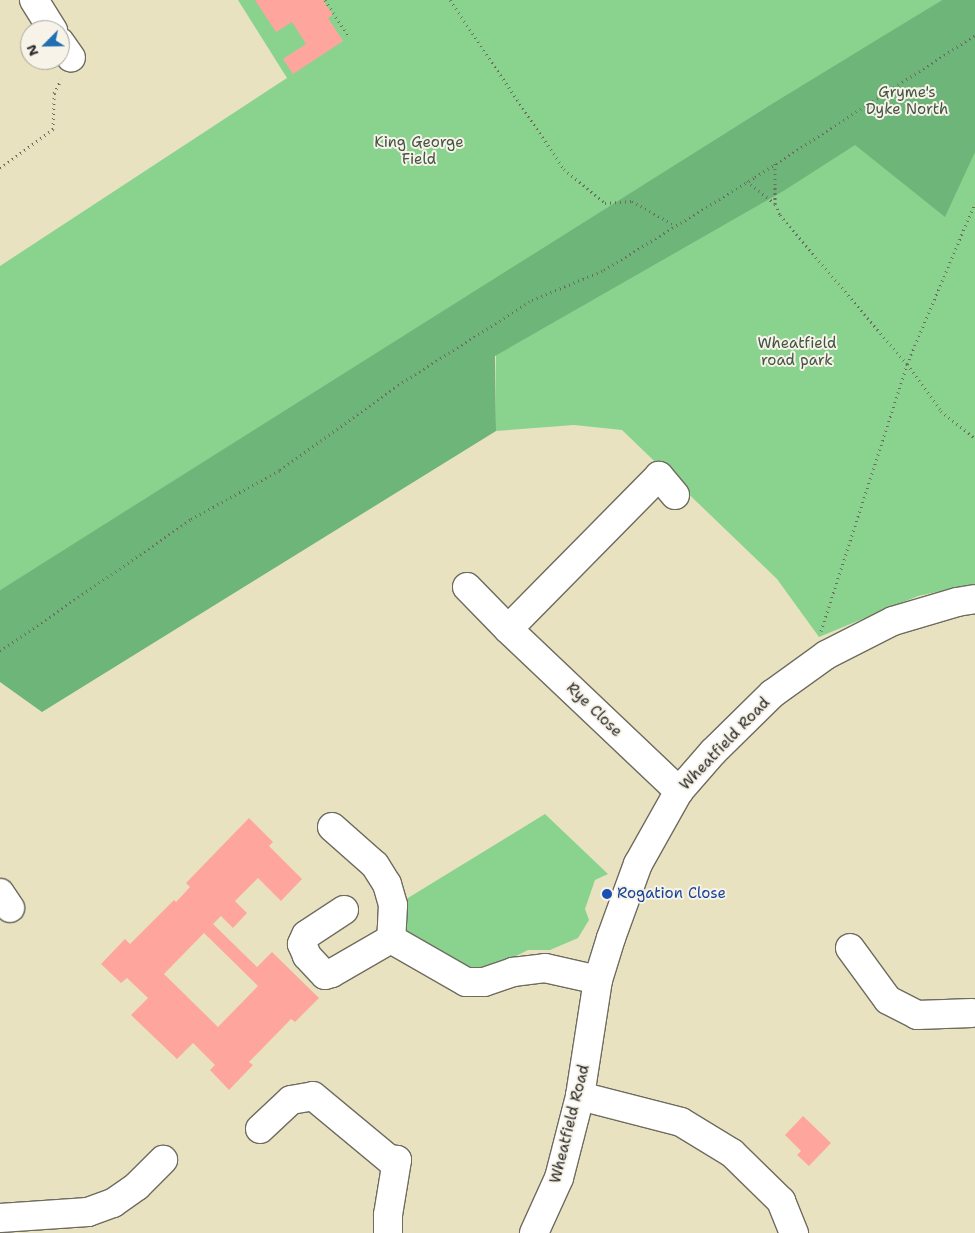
<!DOCTYPE html>
<style>
body{margin:0}
#map{position:relative;width:975px;height:1233px;overflow:hidden;background:#e9e2c0;font-family:"Shantell Sans",sans-serif}
div>[style]{position:absolute}
[style*='--x']{left:calc(var(--x)*1px);top:calc(var(--y)*1px);width:calc(var(--w)*1px);rotate:calc(var(--a)*1deg)}
.green>*{inset:0;background:#89d38f}
.forest>*{inset:0;background:#6eb57a}
.building>*{inset:0;background:#fea69d}
.path>*{height:3px;margin-top:-1.5px;transform-origin:0;background:repeating-linear-gradient(90deg,#6e6b5f 0 1px,transparent 0 5px)}
.roads{filter:drop-shadow(1px 0 #6e6b5f) drop-shadow(-1px 0 #6e6b5f) drop-shadow(0 1px #6e6b5f) drop-shadow(0 -1px #6e6b5f)}
.minor>*{height:28px;margin:-14px;padding:0 14px;transform-origin:14px;border-radius:14px;background:#fff}
.dots>*{width:14px;height:14px;translate:-50% -50%;box-sizing:border-box;border:2px solid #f7f3e8;border-radius:50%}
span{translate:-50% -50%;white-space:nowrap;text-align:center;line-height:1.15;-webkit-text-stroke:4px #f7f3e8;paint-order:stroke}
.park-label{font-size:15px;color:#425544}
.street-label{font-size:15px;color:#2b2b2b}
.transit-label{font-size:15px;color:#164399}
.left{translate:0 -50%;text-align:left}
.north{position:absolute;left:20px;top:20px;width:50px;height:50px;box-sizing:border-box;background:#f7f3e8;border:1px solid #a5a39c;border-radius:50%;rotate:247deg;font-size:14px;font-weight:700;line-height:20px;text-align:center;color:#2b2b2b}
.north::after{content:'';display:block;margin:auto;width:18px;height:22px;background:#1f6fb2;clip-path:polygon(50% 0,100% 100%,50% 72%,0 100%)}
</style>
<div id="map">
<div class="green">
<i style="clip-path:polygon(238px 0,942px 0,0 590px,0 266px,287px 78px)"></i>
<i style="clip-path:polygon(975px 0,975px 584px,918px 596px,819px 637px,777px 579px,622px 430px,574px 425px,496px 431px,496px 354px)"></i>
<i style="clip-path:polygon(545px 814px,608px 874px,595px 880px,585px 909px,589px 920px,578px 938px,550px 950px,528px 950px,500px 964px,472px 972px,404px 932px,403px 901px)"></i>
</div>
<div class="forest">
<i style="clip-path:polygon(942px 0,975px 0,975px 152px,945px 217px,855px 145px,785px 190px,495px 356px,496px 431px,42px 712px,0 682px,0 590px,767px 107px)"></i>
</div>
<div class="building">
<i style="clip-path:polygon(255px 0,323px 0,333px 15px,328px 18px,343px 41px,293px 74px,283px 59px,306px 44px,292px 22px,276px 32px)"></i>
<i style="clip-path:polygon(evenodd,249px 818px,273px 842px,269px 846px,302px 879px,281px 901px,258px 878px,235px 901px,247px 913px,233px 928px,221px 916px,213px 924px,257px 967px,272px 952px,319px 998px,295px 1022px,291px 1019px,249px 1062px,253px 1065px,229px 1090px,210px 1070px,215px 1065px,193px 1043px,177px 1059px,131px 1015px,148px 998px,127px 978px,121px 983px,101px 964px,125px 939px,130px 944px,174px 900px,176px 902px,190px 887px,186px 883px,249px 818px,204px 933px,258px 986px,218px 1027px,164px 974px,204px 933px)"></i>
<i style="clip-path:polygon(803px 1116px,831px 1143px,809px 1166px,797px 1155px,801px 1151px,785px 1135px)"></i>
</div>
<div class="path">
<i style="--x:325;--y:0;--w:44;--a:57"></i>
<i style="--x:450;--y:0;--w:204;--a:56"></i>
<i style="--x:564;--y:169;--w:53;--a:39.7"></i>
<i style="--x:605;--y:203;--w:27;--a:-4"></i>
<i style="--x:632;--y:201;--w:48;--a:29.7"></i>
<i style="--x:775;--y:163;--w:41;--a:90"></i>
<i style="--x:775;--y:204;--w:12;--a:66"></i>
<i style="--x:780;--y:215;--w:196;--a:49.6"></i>
<i style="--x:907;--y:364;--w:58;--a:54.1"></i>
<i style="--x:941;--y:411;--w:43;--a:38.5"></i>
<i style="--x:0;--y:168;--w:66;--a:-36.3"></i>
<i style="--x:53;--y:129;--w:36;--a:-88"></i>
<i style="--x:54;--y:93;--w:15;--a:-62"></i>
<i style="--x:747;--y:181;--w:35;--a:39"></i>
<i style="--x:821;--y:631;--w:281;--a:-72.1"></i>
<i style="--x:907;--y:364;--w:175;--a:-67.1"></i>
<i style="--x:0;--y:651;--w:232;--a:-34.6"></i>
<i style="--x:191;--y:519;--w:102;--a:-28.8"></i>
<i style="--x:280;--y:470;--w:145;--a:-35.8"></i>
<i style="--x:398;--y:385;--w:159;--a:-32.4"></i>
<i style="--x:532;--y:300;--w:78;--a:-22.6"></i>
<i style="--x:604;--y:270;--w:177;--a:-31.6"></i>
<i style="--x:755;--y:177;--w:262;--a:-32.8"></i>
</div>
<div class="roads">
<div class="minor">
<i style="--x:34;--y:0;--w:36;--a:58"></i>
<i style="--x:60;--y:42;--w:19;--a:55"></i>
<i style="--x:675;--y:495;--w:25;--a:-130"></i>
<i style="--x:659;--y:476;--w:215;--a:134.6"></i>
<i style="--x:508;--y:629;--w:236;--a:43.5"></i>
<i style="--x:467;--y:587;--w:59;--a:45.7"></i>
<i style="--x:332;--y:827;--w:57;--a:41.5"></i>
<i style="--x:375;--y:865;--w:22;--a:58"></i>
<i style="--x:387;--y:884;--w:22;--a:74"></i>
<i style="--x:393;--y:905;--w:34;--a:93"></i>
<i style="--x:391;--y:939;--w:86;--a:29.8"></i>
<i style="--x:466;--y:982;--w:18;--a:0"></i>
<i style="--x:484;--y:982;--w:31;--a:-19"></i>
<i style="--x:513;--y:972;--w:32;--a:-7"></i>
<i style="--x:545;--y:968;--w:54;--a:12.8"></i>
<i style="--x:0;--y:893;--w:18;--a:56"></i>
<i style="--x:344;--y:910;--w:45;--a:146.7"></i>
<i style="--x:306;--y:935;--w:10;--a:114"></i>
<i style="--x:302;--y:944;--w:13;--a:67"></i>
<i style="--x:307;--y:956;--w:26;--a:47"></i>
<i style="--x:325;--y:975;--w:7;--a:-16"></i>
<i style="--x:332;--y:973;--w:68;--a:-30"></i>
<i style="--x:850;--y:948;--w:64;--a:53.8"></i>
<i style="--x:888;--y:1000;--w:33;--a:27"></i>
<i style="--x:917;--y:1015;--w:55;--a:-2.1"></i>
<i style="--x:580;--y:1096;--w:104;--a:14.4"></i>
<i style="--x:681;--y:1122;--w:60;--a:31.3"></i>
<i style="--x:732;--y:1153;--w:69;--a:44.4"></i>
<i style="--x:781;--y:1201;--w:35;--a:68"></i>
<i style="--x:260;--y:1129;--w:42;--a:-43.1"></i>
<i style="--x:291;--y:1100;--w:22;--a:-10"></i>
<i style="--x:313;--y:1096;--w:99;--a:39.7"></i>
<i style="--x:389;--y:1159;--w:8;--a:7"></i>
<i style="--x:397;--y:1160;--w:56;--a:99.3"></i>
<i style="--x:388;--y:1215;--w:18;--a:90"></i>
<i style="--x:0;--y:1218;--w:88;--a:-3.9"></i>
<i style="--x:88;--y:1212;--w:27;--a:-20"></i>
<i style="--x:113;--y:1203;--w:29;--a:-35"></i>
<i style="--x:137;--y:1186;--w:37;--a:-45"></i>
<i style="--x:534;--y:1233;--w:60;--a:-65.6"></i>
<i style="--x:559;--y:1178;--w:85;--a:-75.6"></i>
<i style="--x:580;--y:1096;--w:117;--a:-81.2"></i>
<i style="--x:598;--y:980;--w:44;--a:-72.8"></i>
<i style="--x:611;--y:938;--w:79;--a:-70"></i>
<i style="--x:638;--y:864;--w:84;--a:-60.7"></i>
<i style="--x:679;--y:791;--w:52;--a:-48.9"></i>
<i style="--x:713;--y:752;--w:83;--a:-44.5"></i>
<i style="--x:772;--y:694;--w:67;--a:-35.8"></i>
<i style="--x:826;--y:655;--w:75;--a:-26.9"></i>
<i style="--x:893;--y:621;--w:67;--a:-16.5"></i>
<i style="--x:957;--y:602;--w:18;--a:-9"></i>
</div>
</div>
<div class="dots">
<i style="left:607px;top:894px;background:#1a4fb4"></i>
</div>
<div class="park-label">
<span style="left:907px;top:101px">Gryme's<br>Dyke North</span>
<span style="left:419px;top:151px">King George<br>Field</span>
<span style="left:797px;top:352px">Wheatfield<br>road park</span>
</div>
<div class="street-label">
<span style="left:594px;top:710px;rotate:44deg">Rye Close</span>
<span style="left:725px;top:744px;rotate:-46deg">Wheatfield Road</span>
<span style="left:570px;top:1124px;rotate:-76deg">Wheatfield Road</span>
</div>
<div class="transit-label">
<span class="left" style="left:617px;top:894px">Rogation Close</span>
</div>
<div class="north">N</div>
</div>
